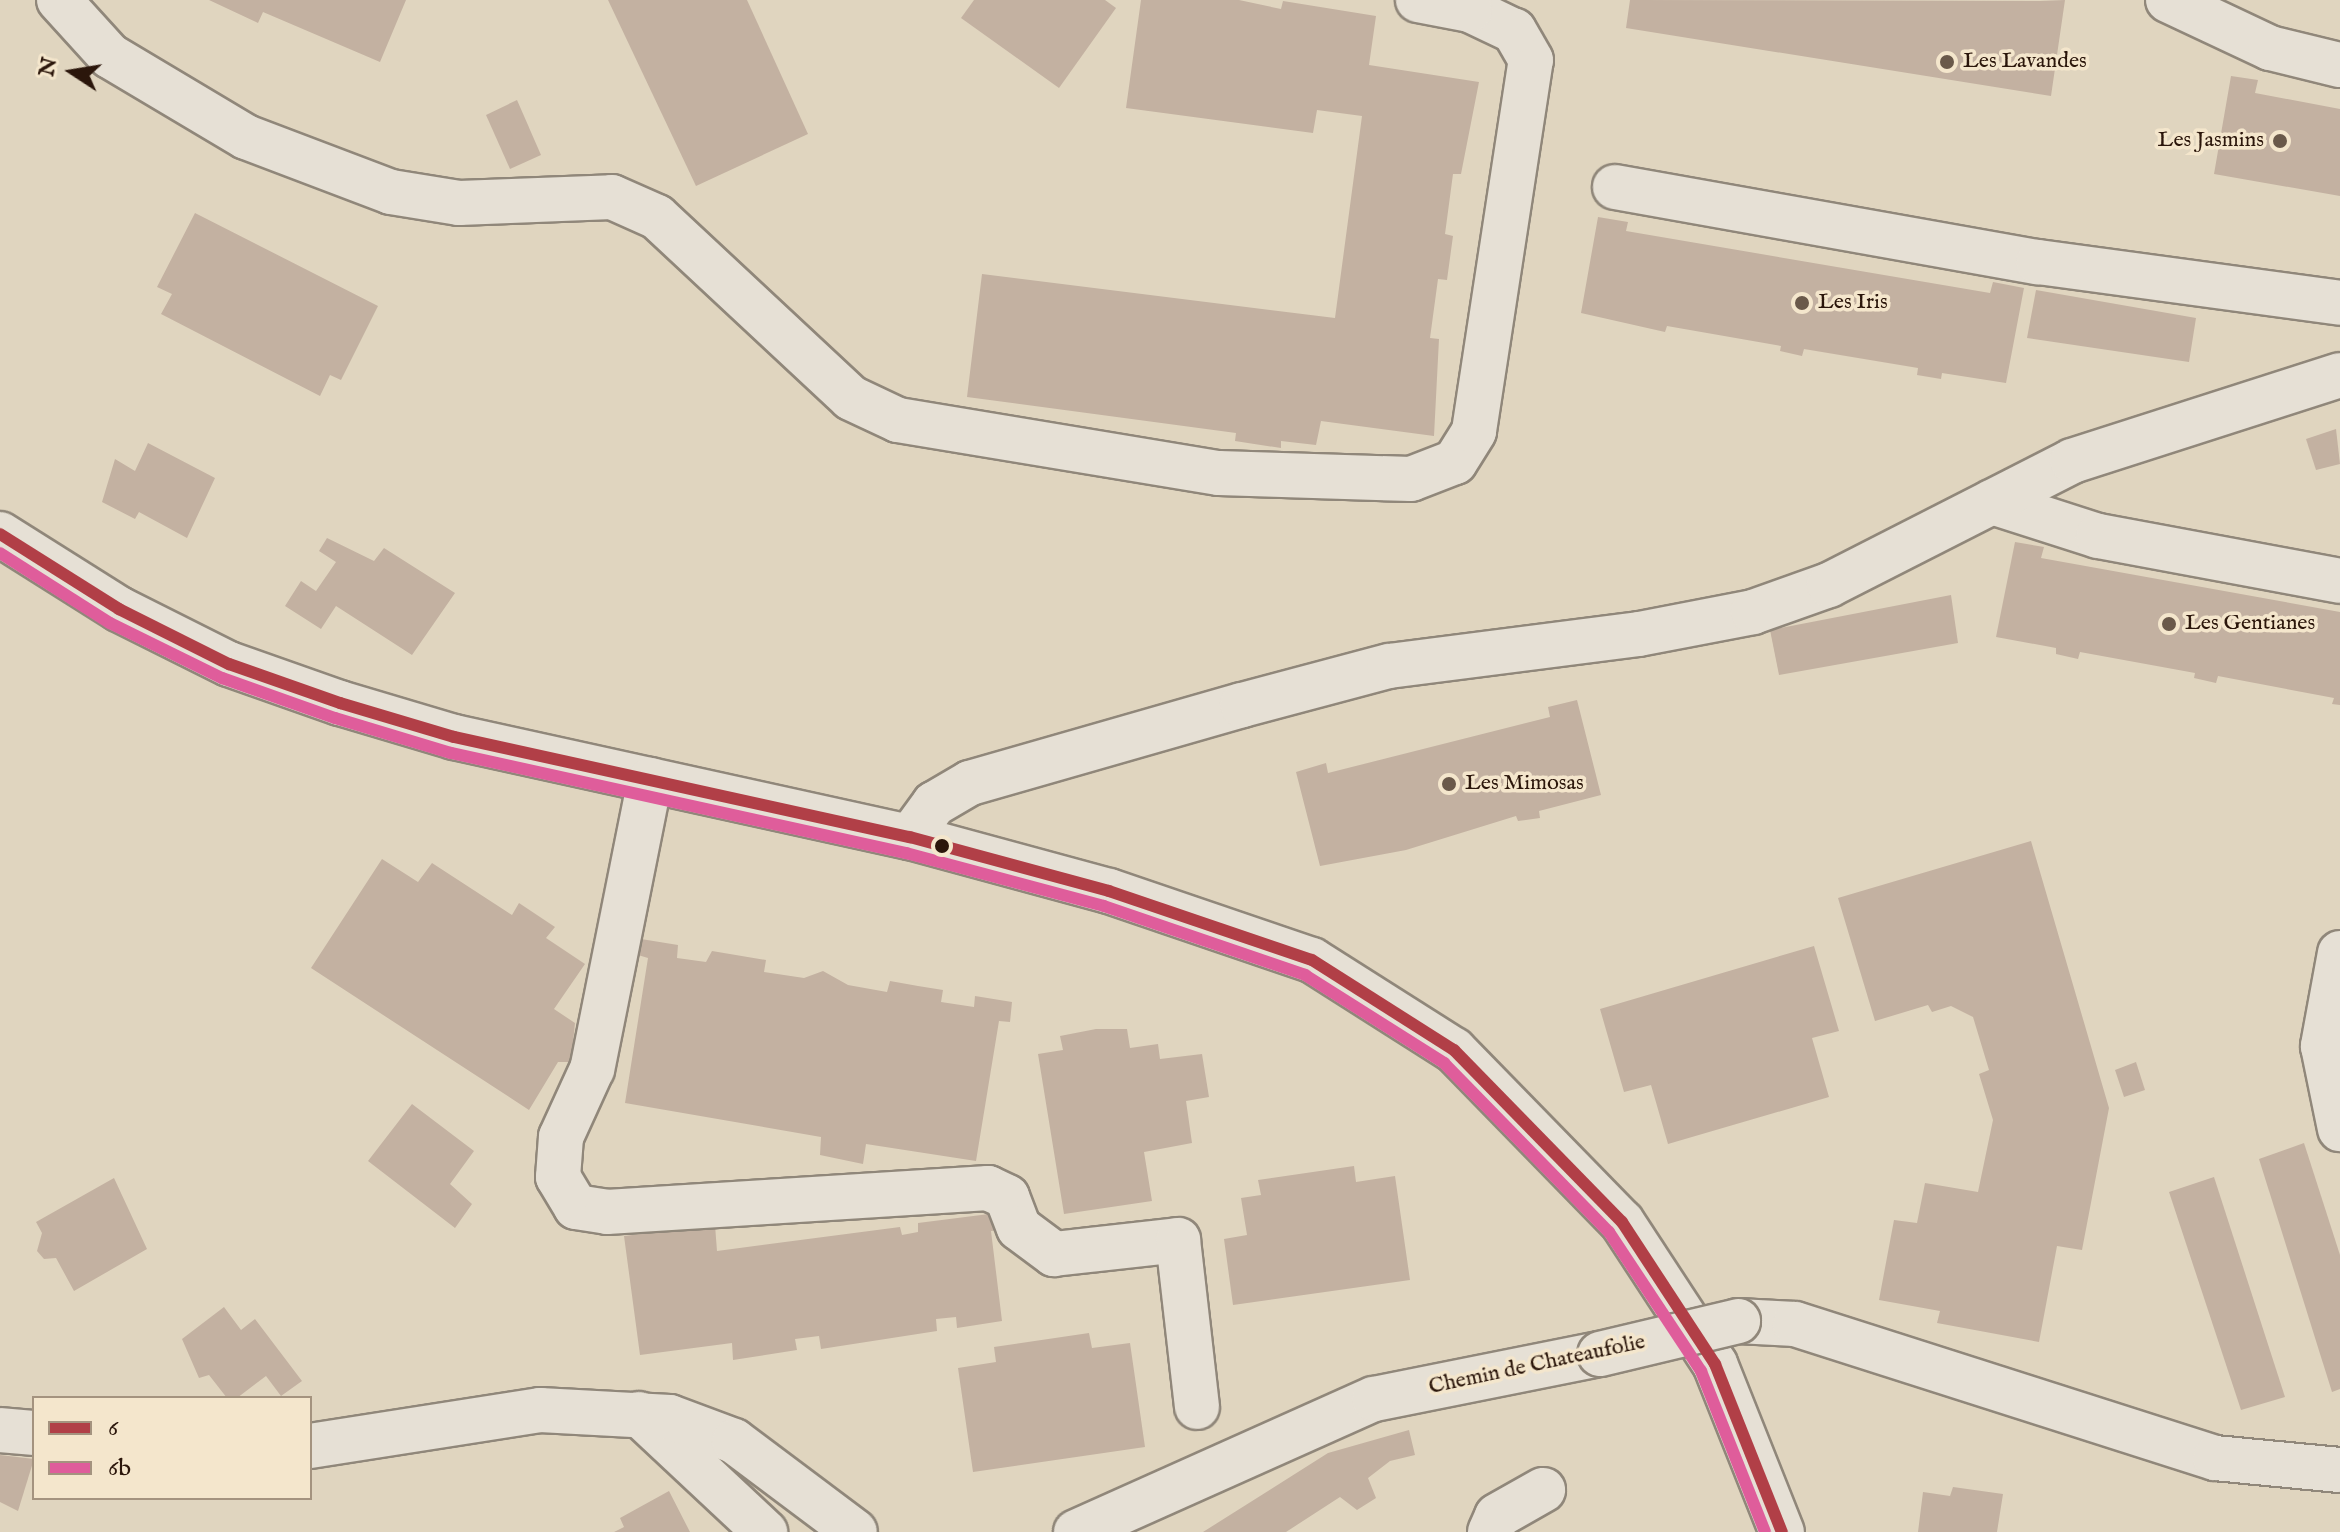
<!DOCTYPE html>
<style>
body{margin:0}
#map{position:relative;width:2340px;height:1532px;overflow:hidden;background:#e0d5bf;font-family:"IM FELL English",serif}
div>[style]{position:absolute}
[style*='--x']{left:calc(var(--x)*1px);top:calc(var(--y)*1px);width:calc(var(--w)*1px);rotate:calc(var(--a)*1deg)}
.building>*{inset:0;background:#c3b1a1}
.roads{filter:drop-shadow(2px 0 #90877a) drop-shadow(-2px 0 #90877a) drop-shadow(0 2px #90877a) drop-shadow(0 -2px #90877a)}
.minor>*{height:44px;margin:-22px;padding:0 22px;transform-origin:22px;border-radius:22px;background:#e6e0d5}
.bridges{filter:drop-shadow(2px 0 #90877a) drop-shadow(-2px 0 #90877a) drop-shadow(0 2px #90877a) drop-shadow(0 -2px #90877a)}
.minor-bridge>*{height:44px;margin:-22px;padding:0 22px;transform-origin:22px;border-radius:22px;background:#e6e0d5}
.bus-1>*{height:12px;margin:-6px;padding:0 6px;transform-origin:6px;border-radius:6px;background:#b13f47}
.bus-2>*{height:12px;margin:-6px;padding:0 6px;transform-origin:6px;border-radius:6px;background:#df5d9b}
.dots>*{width:22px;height:22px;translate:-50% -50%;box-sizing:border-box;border:4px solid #f4e6cc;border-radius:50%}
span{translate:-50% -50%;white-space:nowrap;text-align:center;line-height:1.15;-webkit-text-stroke:7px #f4e6cc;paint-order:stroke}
.poi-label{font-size:22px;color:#2b160b}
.left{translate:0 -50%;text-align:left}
.right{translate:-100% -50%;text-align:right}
.street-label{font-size:22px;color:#2b160b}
.legend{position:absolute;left:32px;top:1396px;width:280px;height:104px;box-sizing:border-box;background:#f4e6cc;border:2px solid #a4937f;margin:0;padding:10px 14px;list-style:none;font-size:24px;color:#2b160b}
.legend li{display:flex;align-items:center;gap:16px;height:40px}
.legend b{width:40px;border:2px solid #a4937f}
.north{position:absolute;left:32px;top:32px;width:80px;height:80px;-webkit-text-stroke:6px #f4e6cc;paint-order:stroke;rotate:282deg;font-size:22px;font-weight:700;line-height:32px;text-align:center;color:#2b160b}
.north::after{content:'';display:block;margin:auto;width:28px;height:36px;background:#2b160b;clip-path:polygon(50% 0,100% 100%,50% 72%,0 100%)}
</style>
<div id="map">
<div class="building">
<i style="clip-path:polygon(209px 0,406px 0,380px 62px,263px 12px,258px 23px)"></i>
<i style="clip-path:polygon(608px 0,747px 0,808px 134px,696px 186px)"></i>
<i style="clip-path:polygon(974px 0,1105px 0,1116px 8px,1059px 88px,961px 18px)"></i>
<i style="clip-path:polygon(1141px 0,1239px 0,1281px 9px,1283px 1px,1376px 16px,1369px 65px,1479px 82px,1461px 174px,1453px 174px,1445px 234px,1453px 236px,1447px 280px,1438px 279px,1430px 338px,1439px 339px,1434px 436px,1321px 421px,1316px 445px,1281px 441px,1281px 448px,1235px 441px,1236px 433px,967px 397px,982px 274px,1335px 318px,1362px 116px,1317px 110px,1313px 133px,1126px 108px)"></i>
<i style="clip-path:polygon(1630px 0,2040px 1px,2065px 0,2051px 96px,1626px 28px)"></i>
<i style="clip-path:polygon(2231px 76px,2258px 80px,2255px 93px,2340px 109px,2340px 196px,2214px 174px)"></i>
<i style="clip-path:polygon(517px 100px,541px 155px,510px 169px,486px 115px)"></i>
<i style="clip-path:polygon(195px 213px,378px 306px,341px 380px,330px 375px,320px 396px,161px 314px,172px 294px,157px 287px)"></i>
<i style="clip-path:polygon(1598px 217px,1628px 222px,1626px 231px,1990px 293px,1993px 282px,2024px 288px,2006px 383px,1942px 373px,1941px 379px,1917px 375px,1918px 368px,1804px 349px,1802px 356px,1780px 351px,1781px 346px,1667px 326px,1665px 332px,1581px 313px)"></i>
<i style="clip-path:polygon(2036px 290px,2196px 318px,2189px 362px,2027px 338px)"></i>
<i style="clip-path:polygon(2336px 429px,2340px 464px,2316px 470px,2306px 439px)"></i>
<i style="clip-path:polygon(148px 443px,215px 478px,187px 538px,139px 512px,135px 519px,102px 502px,115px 459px,135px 471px)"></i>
<i style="clip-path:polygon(327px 538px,374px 561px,384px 548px,455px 593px,412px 655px,336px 606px,321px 629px,285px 606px,301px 581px,316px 591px,336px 562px,319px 551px)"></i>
<i style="clip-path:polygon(2015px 542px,2044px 547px,2041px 558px,2340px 612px,2340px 705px,2332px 704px,2334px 698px,2218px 676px,2216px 683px,2194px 678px,2195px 673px,2080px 652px,2078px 659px,2056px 654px,2056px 648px,1996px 637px)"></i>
<i style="clip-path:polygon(1951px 595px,1958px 643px,1779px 675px,1770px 630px)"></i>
<i style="clip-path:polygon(1577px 700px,1601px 795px,1539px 811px,1540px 818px,1518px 821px,1516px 816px,1406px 850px,1320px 866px,1296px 772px,1326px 763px,1328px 773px,1550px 717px,1548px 707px)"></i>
<i style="clip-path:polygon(2031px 841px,2109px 1108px,2082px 1250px,2057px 1246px,2039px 1342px,1937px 1323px,1940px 1311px,1879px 1300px,1894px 1220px,1917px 1223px,1925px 1183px,1978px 1192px,1993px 1120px,1979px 1074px,1989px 1070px,1973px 1017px,1951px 1006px,1932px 1012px,1928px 1005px,1875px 1021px,1838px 898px)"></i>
<i style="clip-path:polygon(382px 859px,418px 882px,432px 863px,512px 915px,519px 903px,555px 927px,546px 938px,585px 964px,554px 1009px,575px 1023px,571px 1062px,558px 1062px,529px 1110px,311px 968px)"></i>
<i style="clip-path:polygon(641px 939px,678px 945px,677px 958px,706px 962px,712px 951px,766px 960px,764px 972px,804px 978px,823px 971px,848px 985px,887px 992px,890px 981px,918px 986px,943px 990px,941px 1002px,974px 1007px,975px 996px,1012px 1002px,1010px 1022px,999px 1021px,976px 1161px,866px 1144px,863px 1164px,820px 1155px,821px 1137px,625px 1103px,648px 958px,638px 955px)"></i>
<i style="clip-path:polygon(1814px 946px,1839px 1031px,1812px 1038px,1829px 1097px,1668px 1144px,1651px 1085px,1624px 1092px,1600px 1009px)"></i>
<i style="clip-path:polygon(1096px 1029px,1127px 1029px,1130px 1048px,1158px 1044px,1160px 1059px,1202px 1054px,1209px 1097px,1186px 1101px,1192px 1143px,1144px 1152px,1152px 1201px,1064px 1214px,1038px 1054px,1063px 1050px,1060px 1036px)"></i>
<i style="clip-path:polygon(2136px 1062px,2145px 1090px,2124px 1097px,2115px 1070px)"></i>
<i style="clip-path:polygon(412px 1104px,474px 1151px,450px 1184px,472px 1204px,455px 1228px,368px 1161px)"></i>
<i style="clip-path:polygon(2304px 1143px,2340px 1255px,2340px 1389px,2332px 1392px,2259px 1159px)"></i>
<i style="clip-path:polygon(1354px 1166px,1356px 1182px,1395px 1176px,1410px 1280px,1233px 1305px,1224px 1239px,1247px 1235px,1241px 1198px,1261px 1195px,1258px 1180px)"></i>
<i style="clip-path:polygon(2214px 1177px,2285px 1397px,2241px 1410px,2169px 1192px)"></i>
<i style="clip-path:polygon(114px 1178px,147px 1249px,74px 1291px,56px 1258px,44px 1259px,37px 1251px,42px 1233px,36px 1222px)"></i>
<i style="clip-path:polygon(997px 1213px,999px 1230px,991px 1231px,1002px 1321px,957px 1328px,956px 1317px,936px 1319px,937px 1331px,821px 1349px,819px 1336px,795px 1339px,797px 1350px,733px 1360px,732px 1343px,640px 1355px,624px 1236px,715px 1225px,717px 1251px,900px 1227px,902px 1235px,918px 1232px,918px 1223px)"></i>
<i style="clip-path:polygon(224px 1307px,241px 1330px,255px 1319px,302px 1381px,281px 1396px,266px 1376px,237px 1398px,227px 1398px,209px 1375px,199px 1378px,182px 1339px)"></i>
<i style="clip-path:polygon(1089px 1333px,1092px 1348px,1130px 1343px,1145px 1447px,973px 1472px,958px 1368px,996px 1362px,994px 1347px)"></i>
<i style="clip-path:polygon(1409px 1430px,1415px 1455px,1390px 1461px,1368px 1478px,1376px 1498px,1357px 1510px,1340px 1497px,1286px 1532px,1203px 1532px,1328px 1453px)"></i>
<i style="clip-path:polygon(0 1455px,34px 1459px,18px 1511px,0 1502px)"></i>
<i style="clip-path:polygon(1953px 1487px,2003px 1494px,1997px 1532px,1918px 1532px,1923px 1492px,1950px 1496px)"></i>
<i style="clip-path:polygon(669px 1491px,690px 1532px,614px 1532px,624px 1527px,620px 1518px)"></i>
</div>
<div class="roads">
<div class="minor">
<i style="--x:59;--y:0;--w:76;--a:47.7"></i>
<i style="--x:110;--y:56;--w:158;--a:30.8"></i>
<i style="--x:246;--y:137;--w:155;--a:20.8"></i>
<i style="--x:391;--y:192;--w:69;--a:9.2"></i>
<i style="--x:459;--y:203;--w:153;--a:-2.2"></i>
<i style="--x:612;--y:197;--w:49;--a:24"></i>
<i style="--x:657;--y:217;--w:265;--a:43"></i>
<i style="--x:851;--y:398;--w:52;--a:25.1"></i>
<i style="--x:898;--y:420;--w:325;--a:9.4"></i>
<i style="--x:1219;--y:473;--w:192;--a:1.8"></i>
<i style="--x:1411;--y:479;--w:47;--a:-21.1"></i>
<i style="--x:1455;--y:462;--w:36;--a:-58"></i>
<i style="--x:1474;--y:431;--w:375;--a:-81.3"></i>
<i style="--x:1531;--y:60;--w:34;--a:-120"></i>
<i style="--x:1514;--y:31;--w:49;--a:-154.5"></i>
<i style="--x:1470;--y:10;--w:53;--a:-169.1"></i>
<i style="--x:2168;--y:0;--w:113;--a:25.2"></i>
<i style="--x:2270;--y:48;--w:72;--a:13.7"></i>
<i style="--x:1615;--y:187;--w:430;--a:10.1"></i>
<i style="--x:2038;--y:262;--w:305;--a:7.7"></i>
<i style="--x:1992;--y:502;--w:111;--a:17.8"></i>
<i style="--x:2098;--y:536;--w:246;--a:10.5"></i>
<i style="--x:0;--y:534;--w:141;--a:32.2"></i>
<i style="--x:119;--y:609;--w:123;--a:26.6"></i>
<i style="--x:229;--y:664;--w:118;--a:19.4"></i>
<i style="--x:340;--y:703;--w:119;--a:16.6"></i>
<i style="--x:454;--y:737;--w:467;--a:12.4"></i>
<i style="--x:910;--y:837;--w:206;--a:15.2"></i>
<i style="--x:1109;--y:891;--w:214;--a:18.8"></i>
<i style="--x:1312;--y:960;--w:168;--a:32.4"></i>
<i style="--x:1454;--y:1050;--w:240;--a:45.7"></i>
<i style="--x:1622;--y:1222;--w:170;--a:56.8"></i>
<i style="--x:1715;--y:1364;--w:181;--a:68.3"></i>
<i style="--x:650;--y:780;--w:295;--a:101.3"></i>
<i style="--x:592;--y:1069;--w:75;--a:114.5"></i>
<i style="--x:561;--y:1137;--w:40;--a:94.3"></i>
<i style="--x:558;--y:1177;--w:35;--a:59"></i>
<i style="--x:576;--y:1207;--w:31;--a:9"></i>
<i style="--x:607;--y:1212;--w:382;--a:-3.6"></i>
<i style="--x:988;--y:1188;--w:21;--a:25"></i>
<i style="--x:1007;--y:1197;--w:33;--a:69"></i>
<i style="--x:1019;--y:1228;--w:44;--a:36.6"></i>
<i style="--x:1054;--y:1254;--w:125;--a:-6.4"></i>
<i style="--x:1178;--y:1240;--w:168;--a:83.5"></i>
<i style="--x:910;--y:837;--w:41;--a:-54"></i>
<i style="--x:934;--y:804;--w:42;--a:-30.3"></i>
<i style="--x:970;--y:783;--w:283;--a:-16"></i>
<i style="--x:1242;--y:705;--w:152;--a:-14.9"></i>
<i style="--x:1389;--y:666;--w:252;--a:-7.3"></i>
<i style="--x:1639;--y:634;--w:116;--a:-10.9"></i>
<i style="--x:1753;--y:612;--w:81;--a:-19.6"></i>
<i style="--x:1829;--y:585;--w:273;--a:-27"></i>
<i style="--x:2072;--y:461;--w:281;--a:-17.8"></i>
<i style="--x:2340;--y:953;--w:95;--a:100.4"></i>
<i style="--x:2323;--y:1046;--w:85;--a:78.4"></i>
<i style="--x:1738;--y:1321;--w:57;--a:3"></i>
<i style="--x:1795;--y:1324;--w:441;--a:17.7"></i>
<i style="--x:2215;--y:1458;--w:126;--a:5.5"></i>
<i style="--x:639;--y:1414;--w:173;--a:43.1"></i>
<i style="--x:0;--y:1430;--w:34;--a:5"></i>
<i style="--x:310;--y:1446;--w:233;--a:-8.9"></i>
<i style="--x:540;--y:1410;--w:130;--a:3.1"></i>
<i style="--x:670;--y:1417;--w:68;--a:20.6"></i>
<i style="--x:734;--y:1441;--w:151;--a:36.9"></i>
<i style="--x:1076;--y:1532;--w:326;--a:-24.1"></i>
<i style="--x:1374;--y:1399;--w:230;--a:-11.3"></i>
<i style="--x:1490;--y:1532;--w:17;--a:-66"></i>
<i style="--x:1497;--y:1516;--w:53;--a:-29.5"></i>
</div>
</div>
<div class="bridges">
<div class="minor-bridge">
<i style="--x:1600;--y:1354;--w:142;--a:-13.4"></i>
</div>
</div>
<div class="bus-1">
<i style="--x:0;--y:534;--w:141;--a:32.2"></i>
<i style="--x:119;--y:609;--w:123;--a:26.6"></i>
<i style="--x:229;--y:664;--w:118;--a:19.4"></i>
<i style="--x:340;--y:703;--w:119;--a:16.6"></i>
<i style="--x:454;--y:737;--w:467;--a:12.4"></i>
<i style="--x:910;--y:837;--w:206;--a:15.2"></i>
<i style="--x:1109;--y:891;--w:214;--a:18.8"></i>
<i style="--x:1312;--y:960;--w:168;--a:32.4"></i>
<i style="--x:1454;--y:1050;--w:240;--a:45.7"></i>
<i style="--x:1622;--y:1222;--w:170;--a:56.8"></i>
<i style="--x:1715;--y:1364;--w:181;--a:68.3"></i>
</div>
<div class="bus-2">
<i style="--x:0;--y:553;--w:130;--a:32.5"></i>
<i style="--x:110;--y:623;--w:125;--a:26.2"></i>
<i style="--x:222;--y:678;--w:120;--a:19.5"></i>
<i style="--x:335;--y:718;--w:121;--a:16.8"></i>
<i style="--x:451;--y:753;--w:466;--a:12.4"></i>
<i style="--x:906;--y:853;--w:205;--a:15"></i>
<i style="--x:1104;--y:906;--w:213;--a:18.9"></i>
<i style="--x:1305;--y:975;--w:165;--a:32.3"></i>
<i style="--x:1444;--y:1063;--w:236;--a:45.7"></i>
<i style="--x:1609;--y:1232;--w:167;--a:56.5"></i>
<i style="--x:1701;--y:1371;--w:173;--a:68.3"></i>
</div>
<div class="dots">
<i style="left:1947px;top:62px;background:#6a594a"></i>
<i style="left:2280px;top:141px;background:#6a594a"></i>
<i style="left:1802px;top:303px;background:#6a594a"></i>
<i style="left:2169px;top:624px;background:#6a594a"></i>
<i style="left:1449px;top:784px;background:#6a594a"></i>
<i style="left:942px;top:846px;background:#2b160b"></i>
</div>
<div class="poi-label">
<span class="left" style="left:1963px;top:62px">Les Lavandes</span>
<span class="right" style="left:2264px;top:141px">Les Jasmins</span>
<span class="left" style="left:1818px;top:303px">Les Iris</span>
<span class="left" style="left:2185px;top:624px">Les Gentianes</span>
<span class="left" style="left:1465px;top:784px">Les Mimosas</span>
</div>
<div class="street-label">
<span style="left:1537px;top:1365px;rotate:-12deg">Chemin de Chateaufolie</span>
</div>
<ul class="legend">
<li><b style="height:10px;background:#b13f47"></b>6</li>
<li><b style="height:10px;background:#df5d9b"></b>6b</li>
</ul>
<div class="north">N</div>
</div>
